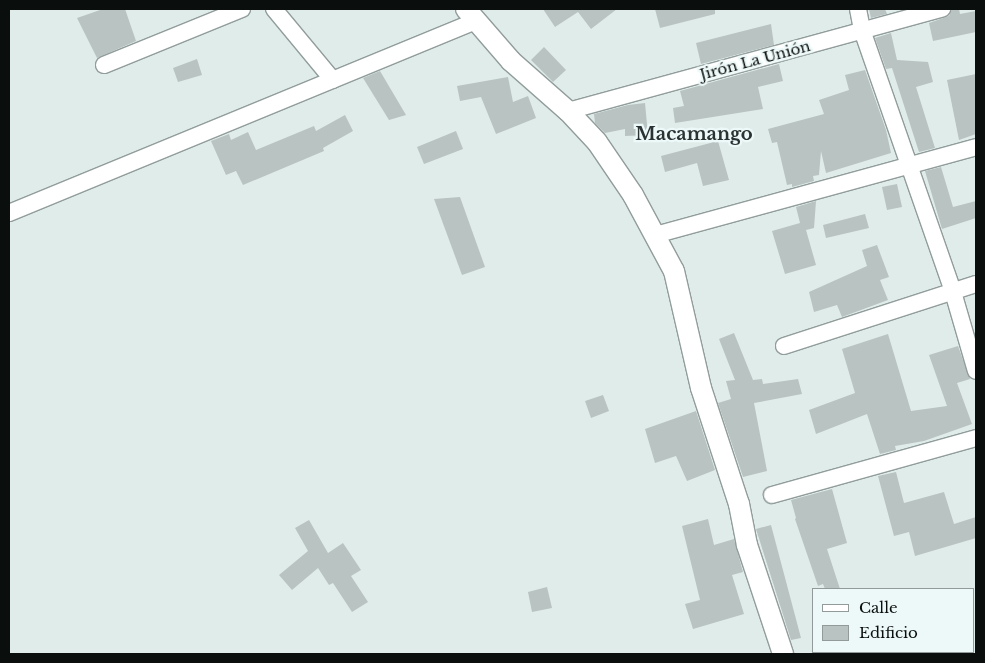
<!DOCTYPE html>
<meta charset="utf-8">
<style>
body{margin:0}
#map{position:relative;width:985px;height:663px;overflow:hidden;background:#e0ecea;font-family:"Libre Baskerville",serif}
div>[style]{position:absolute}
[style*='--x']{left:calc(var(--x)*1px);top:calc(var(--y)*1px);width:calc(var(--w)*1px);rotate:calc(var(--a)*1deg)}
.building>*{inset:0;background:#b8c3c2}
.roads{filter:drop-shadow(1px 0 #919d9b) drop-shadow(-1px 0 #919d9b) drop-shadow(0 1px #919d9b) drop-shadow(0 -1px #919d9b)}
.minor>*{height:16px;margin:-8px;padding:0 8px;transform-origin:8px;border-radius:8px;background:#fff}
.tertiary>*{height:20px;margin:-10px;padding:0 10px;transform-origin:10px;border-radius:10px;background:#fff}
span{translate:-50% -50%;white-space:nowrap;text-align:center;line-height:1.15;-webkit-text-stroke:4.5px #edf9f8;paint-order:stroke}
.street-label{font-size:15px;color:#0a0e0d}
.quarter-label{font-size:18px;color:#2a3332;font-weight:700}
.frame{position:absolute;inset:0;border:10px solid #0a0e0d;pointer-events:none}
.legend{position:absolute;left:812px;top:588px;width:162px;height:65px;box-sizing:border-box;background:#edf9f8;border:1px solid #929b9a;margin:0;padding:6px 9px;list-style:none;font-size:15px;color:#0a0e0d}
.legend li{display:flex;align-items:center;gap:10px;height:25px}
.legend b{width:25px;border:1px solid #929b9a}
</style>
<div id="map">
<div class="building">
<i style="clip-path:polygon(103px 9px,125px 9px,136px 41px,97px 58px,77px 18px)"></i>
<i style="clip-path:polygon(543px 9px,617px 9px,591px 29px,578px 12px,555px 27px)"></i>
<i style="clip-path:polygon(655px 9px,715px 9px,715px 14px,660px 28px)"></i>
<i style="clip-path:polygon(869px 9px,885px 9px,887px 14px,871px 18px)"></i>
<i style="clip-path:polygon(952px 9px,959px 9px,960px 14px,976px 11px,976px 32px,933px 41px,929px 23px,949px 16px)"></i>
<i style="clip-path:polygon(771px 24px,774px 45px,701px 64px,696px 43px)"></i>
<i style="clip-path:polygon(891px 33px,897px 60px,928px 62px,933px 82px,916px 87px,935px 148px,919px 152px,892px 68px,886px 69px,875px 38px)"></i>
<i style="clip-path:polygon(544px 47px,566px 70px,553px 82px,531px 60px)"></i>
<i style="clip-path:polygon(197px 59px,202px 75px,178px 82px,173px 68px)"></i>
<i style="clip-path:polygon(779px 64px,783px 81px,758px 87px,763px 109px,675px 123px,673px 108px,684px 106px,680px 91px)"></i>
<i style="clip-path:polygon(865px 70px,886px 130px,891px 153px,826px 173px,821px 151px,819px 175px,813px 176px,814px 181px,792px 187px,792px 184px,787px 185px,777px 142px,772px 143px,768px 129px,824px 114px,819px 100px,849px 90px,845px 75px)"></i>
<i style="clip-path:polygon(380px 71px,406px 115px,389px 120px,363px 78px)"></i>
<i style="clip-path:polygon(976px 74px,976px 134px,959px 140px,947px 80px)"></i>
<i style="clip-path:polygon(508px 77px,513px 102px,528px 96px,536px 118px,496px 134px,481px 97px,460px 101px,457px 86px)"></i>
<i style="clip-path:polygon(645px 103px,648px 135px,625px 136px,625px 129px,605px 133px,595px 123px,594px 114px,628px 105px)"></i>
<i style="clip-path:polygon(345px 115px,353px 131px,323px 148px,324px 151px,243px 185px,236px 171px,226px 175px,211px 141px,229px 134px,231px 140px,248px 132px,256px 150px,314px 126px,316px 131px)"></i>
<i style="clip-path:polygon(456px 131px,463px 149px,424px 164px,417px 147px)"></i>
<i style="clip-path:polygon(718px 141px,729px 180px,703px 186px,697px 163px,665px 172px,661px 156px)"></i>
<i style="clip-path:polygon(941px 167px,953px 207px,976px 201px,976px 218px,942px 229px,925px 171px)"></i>
<i style="clip-path:polygon(897px 184px,902px 207px,887px 210px,882px 187px)"></i>
<i style="clip-path:polygon(460px 197px,485px 267px,462px 275px,434px 199px)"></i>
<i style="clip-path:polygon(816px 201px,814px 228px,806px 230px,816px 265px,785px 274px,772px 231px,800px 223px,796px 207px)"></i>
<i style="clip-path:polygon(865px 214px,869px 228px,826px 238px,823px 225px)"></i>
<i style="clip-path:polygon(877px 245px,889px 277px,880px 280px,888px 300px,842px 317px,837px 305px,814px 312px,809px 292px,867px 266px,862px 250px)"></i>
<i style="clip-path:polygon(734px 333px,753px 380px,762px 379px,763px 384px,798px 379px,802px 394px,754px 403px,767px 471px,743px 477px,718px 403px,731px 399px,726px 381px,735px 380px,719px 339px)"></i>
<i style="clip-path:polygon(888px 334px,911px 411px,947px 406px,929px 355px,958px 346px,970px 379px,957px 383px,972px 424px,924px 441px,895px 446px,896px 450px,880px 454px,867px 414px,816px 434px,809px 410px,855px 393px,842px 349px)"></i>
<i style="clip-path:polygon(603px 395px,609px 411px,591px 418px,585px 401px)"></i>
<i style="clip-path:polygon(696px 411px,715px 470px,687px 481px,676px 456px,655px 463px,645px 429px)"></i>
<i style="clip-path:polygon(896px 472px,904px 503px,944px 492px,954px 524px,976px 517px,976px 538px,915px 556px,909px 532px,894px 536px,878px 476px)"></i>
<i style="clip-path:polygon(832px 489px,847px 543px,827px 549px,840px 589px,825px 589px,823px 584px,818px 586px,795px 519px,796px 518px,791px 500px)"></i>
<i style="clip-path:polygon(708px 519px,714px 545px,734px 539px,743px 572px,732px 575px,744px 614px,693px 629px,685px 604px,700px 600px,682px 526px)"></i>
<i style="clip-path:polygon(309px 520px,328px 553px,343px 543px,361px 570px,351px 576px,368px 602px,352px 612px,333px 583px,329px 585px,318px 568px,292px 590px,279px 575px,308px 551px,295px 528px)"></i>
<i style="clip-path:polygon(771px 525px,801px 638px,791px 640px,756px 529px)"></i>
<i style="clip-path:polygon(547px 587px,552px 608px,532px 612px,528px 592px)"></i>
</div>
<div class="roads">
<div class="minor">
<i style="--x:274;--y:9;--w:92;--a:50.3"></i>
<i style="--x:858;--y:9;--w:21;--a:79"></i>
<i style="--x:862;--y:30;--w:277;--a:70.8"></i>
<i style="--x:953;--y:292;--w:82;--a:73.8"></i>
<i style="--x:104;--y:65;--w:149;--a:-22.1"></i>
<i style="--x:568;--y:111;--w:388;--a:-15.3"></i>
<i style="--x:9;--y:213;--w:505;--a:-22.35"></i>
<i style="--x:655;--y:235;--w:333;--a:-15.3"></i>
<i style="--x:784;--y:346;--w:202;--a:-17.9"></i>
<i style="--x:772;--y:495;--w:212;--a:-15.6"></i>
</div>
<div class="tertiary">
<i style="--x:466;--y:9;--w:69;--a:49.1"></i>
<i style="--x:511;--y:61;--w:76;--a:41.3"></i>
<i style="--x:568;--y:111;--w:42;--a:46.9"></i>
<i style="--x:597;--y:142;--w:64;--a:55.8"></i>
<i style="--x:633;--y:195;--w:86;--a:61.7"></i>
<i style="--x:674;--y:271;--w:120;--a:77"></i>
<i style="--x:701;--y:388;--w:122;--a:71.9"></i>
<i style="--x:739;--y:504;--w:42;--a:79"></i>
<i style="--x:747;--y:545;--w:115;--a:71.7"></i>
</div>
</div>
<div class="street-label">
<span style="left:755px;top:60px;rotate:-15deg">Jirón La Unión</span>
</div>
<div class="quarter-label">
<span style="left:694px;top:134px">Macamango</span>
</div>
<div class="frame"></div>
<ul class="legend">
<li><b style="height:6px;background:#fff"></b>Calle</li>
<li><b style="height:14px;background:#b8c3c2"></b>Edificio</li>
</ul>
</div>
